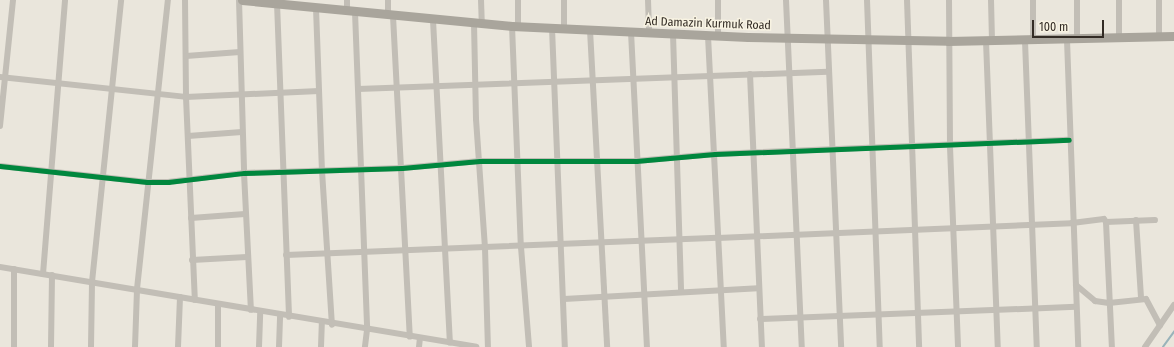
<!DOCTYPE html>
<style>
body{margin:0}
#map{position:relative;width:1174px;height:347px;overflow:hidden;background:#eae6dc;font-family:"Fira Sans Condensed",sans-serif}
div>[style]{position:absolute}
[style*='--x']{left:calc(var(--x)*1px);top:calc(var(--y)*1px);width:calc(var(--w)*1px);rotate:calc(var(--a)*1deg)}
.stream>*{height:1.5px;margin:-0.75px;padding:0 0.75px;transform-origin:0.75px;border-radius:0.75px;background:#99b3ba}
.minor>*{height:6px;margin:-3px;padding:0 3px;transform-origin:3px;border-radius:3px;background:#c2beb6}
.highway>*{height:9px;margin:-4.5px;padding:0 4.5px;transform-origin:4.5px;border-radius:4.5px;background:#a9a59c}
.cycleway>*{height:5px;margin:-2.5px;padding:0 2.5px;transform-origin:2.5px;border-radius:2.5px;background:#00873e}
span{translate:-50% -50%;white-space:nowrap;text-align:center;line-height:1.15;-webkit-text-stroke:3px #f8f3e2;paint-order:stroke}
.street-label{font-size:12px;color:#332c25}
.scale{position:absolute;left:1032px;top:20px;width:72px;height:18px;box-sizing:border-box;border:2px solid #332c25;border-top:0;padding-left:5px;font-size:12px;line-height:14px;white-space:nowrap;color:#332c25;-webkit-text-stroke:3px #f8f3e2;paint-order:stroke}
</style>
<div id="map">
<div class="stream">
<i style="--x:1163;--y:347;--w:19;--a:-54"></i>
</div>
<div class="minor">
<i style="--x:185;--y:0;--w:97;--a:89.4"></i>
<i style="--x:186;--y:97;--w:203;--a:87.5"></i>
<i style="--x:239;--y:0;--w:173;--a:88.3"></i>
<i style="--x:244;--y:173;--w:137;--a:87.1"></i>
<i style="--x:481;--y:0;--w:23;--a:88"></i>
<i style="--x:564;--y:0;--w:29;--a:90"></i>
<i style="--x:648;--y:0;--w:34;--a:88"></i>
<i style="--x:786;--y:0;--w:347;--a:87.4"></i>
<i style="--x:826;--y:0;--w:347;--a:87.5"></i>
<i style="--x:867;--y:0;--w:347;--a:87.9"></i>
<i style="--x:907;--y:0;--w:347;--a:88"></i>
<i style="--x:949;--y:0;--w:147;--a:89.6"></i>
<i style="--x:950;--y:147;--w:200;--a:87.7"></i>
<i style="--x:991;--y:0;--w:41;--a:88.6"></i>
<i style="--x:277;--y:3;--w:314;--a:87.8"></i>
<i style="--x:316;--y:8;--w:163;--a:87.9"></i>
<i style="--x:322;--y:171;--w:154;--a:86.3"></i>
<i style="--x:347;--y:11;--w:11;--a:-90"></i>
<i style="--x:355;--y:12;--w:318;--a:87.8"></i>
<i style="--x:367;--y:330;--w:17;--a:97"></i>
<i style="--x:388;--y:15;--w:15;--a:-90"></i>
<i style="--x:393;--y:16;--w:321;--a:87"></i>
<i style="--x:433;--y:20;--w:323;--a:87"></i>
<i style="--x:474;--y:23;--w:96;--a:88.8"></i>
<i style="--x:476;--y:119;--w:129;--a:86"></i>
<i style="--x:485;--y:248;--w:99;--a:88.3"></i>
<i style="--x:512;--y:26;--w:221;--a:87.7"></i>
<i style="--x:521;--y:247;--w:100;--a:85.4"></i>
<i style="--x:518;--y:26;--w:26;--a:-90"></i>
<i style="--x:552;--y:28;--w:319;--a:87.7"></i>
<i style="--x:590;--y:30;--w:317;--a:86.9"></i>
<i style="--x:631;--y:32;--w:315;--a:87.1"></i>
<i style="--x:673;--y:34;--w:258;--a:88.2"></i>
<i style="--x:708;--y:36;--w:311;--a:87.1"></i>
<i style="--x:718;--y:36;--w:36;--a:-90"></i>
<i style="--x:1159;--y:37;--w:37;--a:-90"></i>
<i style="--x:1119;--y:38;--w:38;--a:-90"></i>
<i style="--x:1077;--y:39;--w:39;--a:-90"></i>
<i style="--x:1067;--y:40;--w:307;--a:87.9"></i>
<i style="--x:986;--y:41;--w:306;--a:87.8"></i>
<i style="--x:1025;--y:41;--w:306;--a:87.8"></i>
<i style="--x:1033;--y:41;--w:41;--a:-90"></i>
<i style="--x:186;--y:56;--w:54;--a:-4.2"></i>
<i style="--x:750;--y:74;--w:273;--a:87.5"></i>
<i style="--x:0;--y:77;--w:187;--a:6.1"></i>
<i style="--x:186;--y:97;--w:133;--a:-2.6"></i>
<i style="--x:358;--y:89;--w:470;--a:-2.1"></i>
<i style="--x:0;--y:126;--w:127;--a:-84.1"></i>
<i style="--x:188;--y:136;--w:54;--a:-4.2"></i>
<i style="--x:0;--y:166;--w:148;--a:6.2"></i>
<i style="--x:147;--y:182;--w:21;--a:0"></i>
<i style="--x:168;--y:182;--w:77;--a:-6.8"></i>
<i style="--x:244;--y:173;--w:158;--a:-1.8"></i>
<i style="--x:402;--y:168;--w:78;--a:-5.1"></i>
<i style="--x:480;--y:161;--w:156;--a:0"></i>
<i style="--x:636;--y:161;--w:79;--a:-5.1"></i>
<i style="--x:715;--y:154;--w:354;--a:-2.3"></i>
<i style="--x:191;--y:218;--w:54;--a:-4.2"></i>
<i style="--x:1136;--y:220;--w:78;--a:86.3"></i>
<i style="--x:1106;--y:222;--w:49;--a:-2.3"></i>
<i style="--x:286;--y:255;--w:432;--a:-2.3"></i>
<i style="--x:718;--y:238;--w:354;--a:-2.4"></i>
<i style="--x:1072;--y:223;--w:32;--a:-7"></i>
<i style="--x:1104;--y:219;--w:4;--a:56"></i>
<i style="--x:1106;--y:222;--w:125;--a:87.3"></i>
<i style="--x:192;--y:260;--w:55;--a:-3.1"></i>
<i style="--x:0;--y:267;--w:483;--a:9.5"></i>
<i style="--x:43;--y:274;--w:275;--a:-85.4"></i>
<i style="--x:1076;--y:285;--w:25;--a:40"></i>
<i style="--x:1095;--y:301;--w:14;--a:8"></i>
<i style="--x:1109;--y:303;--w:37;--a:-6"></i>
<i style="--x:1146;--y:299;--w:30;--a:62"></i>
<i style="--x:564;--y:299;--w:194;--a:-3.2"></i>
<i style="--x:760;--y:319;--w:316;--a:-2.2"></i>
<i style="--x:14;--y:347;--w:78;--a:-90"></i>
<i style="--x:51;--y:347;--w:72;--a:-89.2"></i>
<i style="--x:91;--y:347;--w:65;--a:-89.1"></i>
<i style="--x:92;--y:282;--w:283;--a:-84.1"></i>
<i style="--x:135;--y:347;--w:58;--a:-88"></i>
<i style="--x:137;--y:289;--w:291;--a:-83.9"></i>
<i style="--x:178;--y:347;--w:50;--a:-87.7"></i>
<i style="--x:218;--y:347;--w:43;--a:-90"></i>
<i style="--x:259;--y:347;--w:36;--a:-88"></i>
<i style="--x:279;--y:347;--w:32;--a:-88"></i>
<i style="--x:321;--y:347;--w:24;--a:-88"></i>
<i style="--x:419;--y:347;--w:9;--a:-84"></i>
<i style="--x:1145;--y:347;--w:51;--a:-55.4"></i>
</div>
<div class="highway">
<i style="--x:242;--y:0;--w:271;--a:5.5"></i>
<i style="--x:512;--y:26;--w:236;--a:2.7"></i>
<i style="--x:748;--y:37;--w:200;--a:1.1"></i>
<i style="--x:948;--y:41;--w:226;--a:-1.3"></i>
</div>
<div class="cycleway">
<i style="--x:0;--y:166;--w:148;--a:6.2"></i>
<i style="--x:147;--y:182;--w:21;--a:0"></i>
<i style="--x:168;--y:182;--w:77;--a:-6.8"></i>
<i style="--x:244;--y:173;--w:158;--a:-1.8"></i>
<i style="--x:402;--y:168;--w:78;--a:-5.1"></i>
<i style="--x:480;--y:161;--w:156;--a:0"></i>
<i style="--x:636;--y:161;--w:79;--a:-5.1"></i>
<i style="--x:715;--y:154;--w:354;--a:-2.3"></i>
</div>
<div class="street-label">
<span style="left:708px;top:24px;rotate:2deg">Ad Damazin Kurmuk Road</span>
</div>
<div class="scale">100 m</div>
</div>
